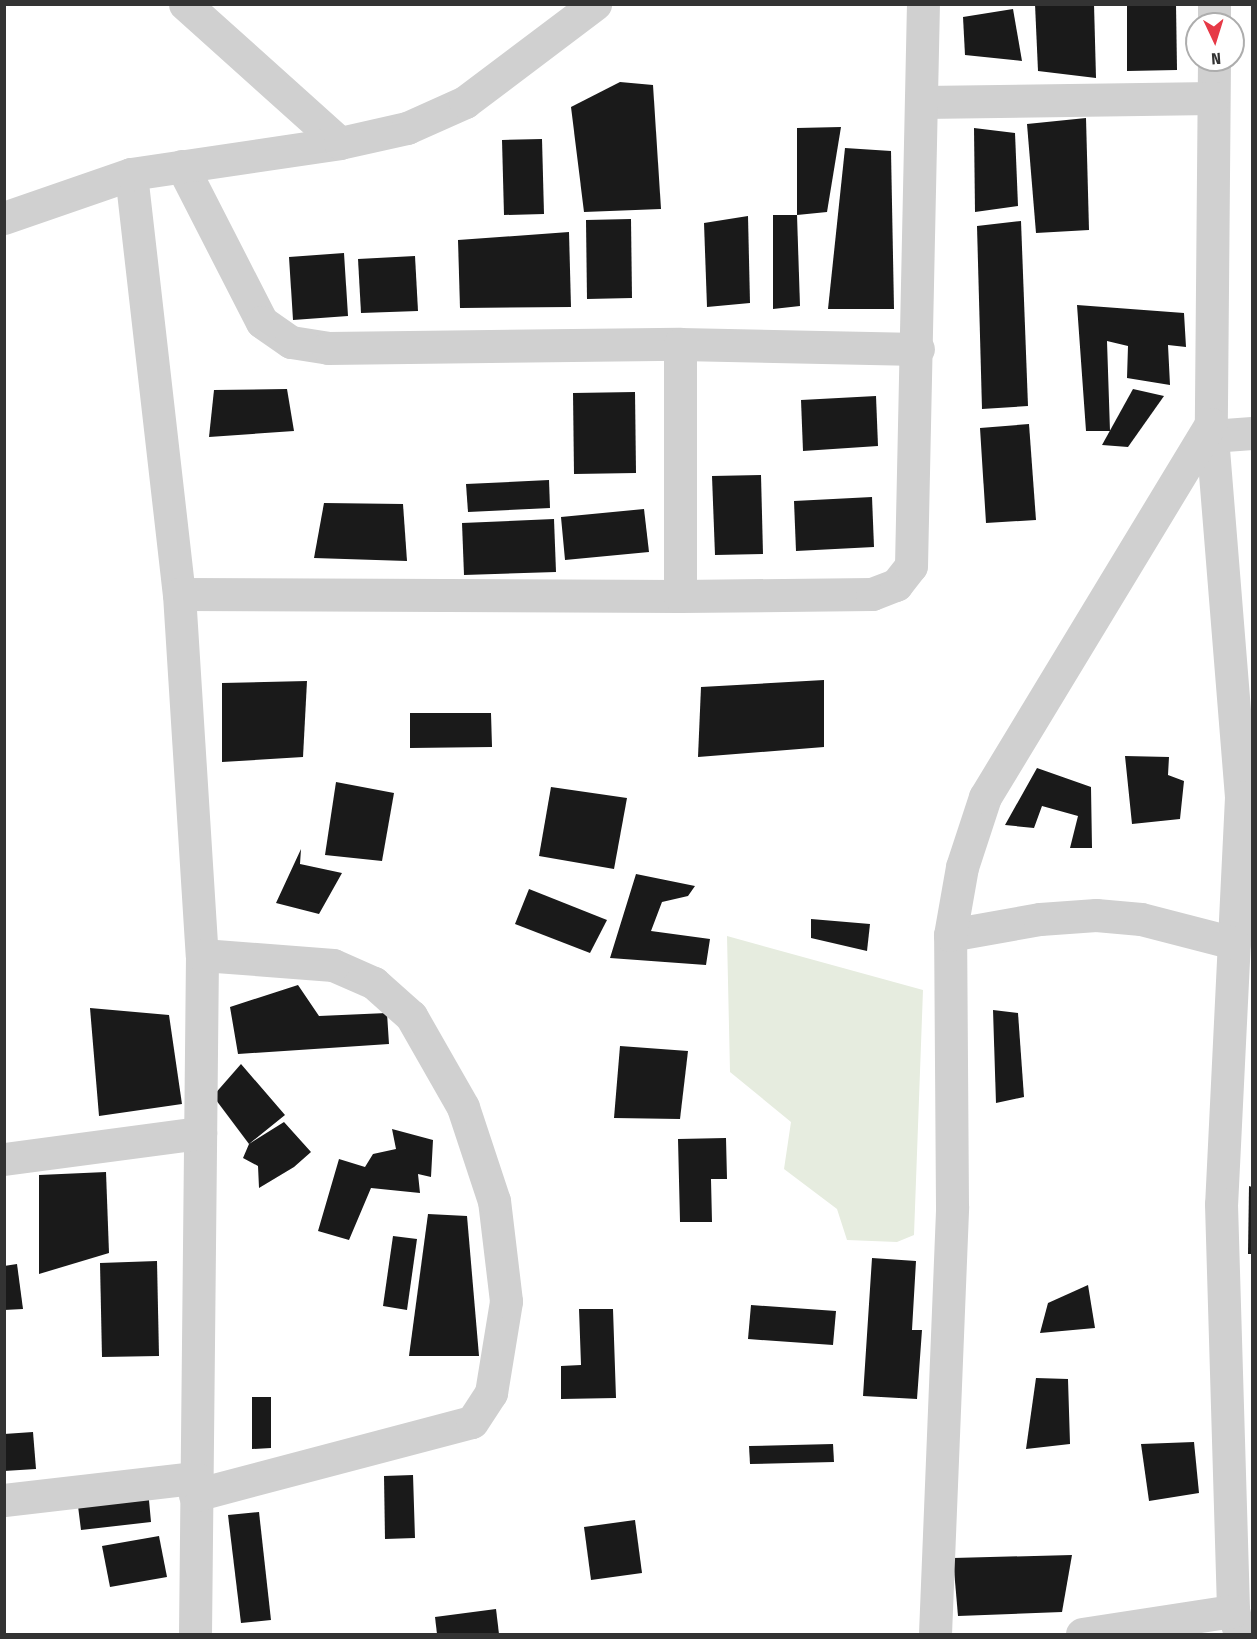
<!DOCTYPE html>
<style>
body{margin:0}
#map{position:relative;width:1257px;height:1639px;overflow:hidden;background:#fff;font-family:"Fira Sans Condensed",sans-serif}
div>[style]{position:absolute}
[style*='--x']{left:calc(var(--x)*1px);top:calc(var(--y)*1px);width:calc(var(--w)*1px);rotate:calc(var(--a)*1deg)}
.green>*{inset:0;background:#e6ecdf}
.building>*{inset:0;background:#1a1a1a}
.minor>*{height:33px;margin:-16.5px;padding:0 16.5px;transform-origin:16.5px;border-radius:16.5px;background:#d0d0d0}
span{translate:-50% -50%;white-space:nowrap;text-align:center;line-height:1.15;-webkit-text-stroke:6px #fff;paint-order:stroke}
.frame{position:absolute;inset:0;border:6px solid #333;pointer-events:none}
.north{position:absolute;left:1185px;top:12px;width:60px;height:60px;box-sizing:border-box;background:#fff;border:2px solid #adadad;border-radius:50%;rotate:176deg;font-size:16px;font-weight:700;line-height:24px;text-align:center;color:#333}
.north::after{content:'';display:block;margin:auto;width:21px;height:27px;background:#e63946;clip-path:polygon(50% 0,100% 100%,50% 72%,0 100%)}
</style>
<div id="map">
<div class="green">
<i style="clip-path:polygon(727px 936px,923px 990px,914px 1235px,897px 1242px,847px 1240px,837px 1209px,784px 1169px,791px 1122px,730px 1072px)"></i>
</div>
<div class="building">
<i style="clip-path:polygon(1035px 4px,1094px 4px,1096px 78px,1038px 71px)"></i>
<i style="clip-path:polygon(1127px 4px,1176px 4px,1177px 70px,1127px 71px)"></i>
<i style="clip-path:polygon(1013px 9px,1022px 61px,965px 55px,963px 17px)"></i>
<i style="clip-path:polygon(620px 82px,653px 85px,661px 209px,584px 212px,571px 107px)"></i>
<i style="clip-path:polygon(1086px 118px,1089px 230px,1036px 233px,1027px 124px)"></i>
<i style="clip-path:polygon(841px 127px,827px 212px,797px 215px,797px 128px)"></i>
<i style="clip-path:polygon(974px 128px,1015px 133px,1018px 206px,975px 212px)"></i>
<i style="clip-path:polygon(542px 139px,544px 214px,504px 215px,502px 140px)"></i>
<i style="clip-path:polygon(845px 148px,891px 151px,894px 309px,828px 309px)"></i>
<i style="clip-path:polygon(773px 215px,797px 215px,800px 306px,773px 309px)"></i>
<i style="clip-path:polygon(748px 216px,750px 303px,707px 307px,704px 223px)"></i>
<i style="clip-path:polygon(631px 219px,632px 298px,587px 299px,586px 220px)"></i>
<i style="clip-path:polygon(1021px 221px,1028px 406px,982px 409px,977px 226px)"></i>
<i style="clip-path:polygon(569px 232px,571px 307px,460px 308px,458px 240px)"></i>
<i style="clip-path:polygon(344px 253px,348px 316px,293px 320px,289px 257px)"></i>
<i style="clip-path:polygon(415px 256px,418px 311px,361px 313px,358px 259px)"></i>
<i style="clip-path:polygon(1077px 305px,1184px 313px,1186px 347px,1168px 345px,1170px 385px,1127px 378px,1128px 346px,1107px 341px,1110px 431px,1086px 431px)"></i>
<i style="clip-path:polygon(287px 389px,294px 431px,209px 437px,214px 390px)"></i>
<i style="clip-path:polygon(1133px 389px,1164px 396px,1128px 447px,1102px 445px)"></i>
<i style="clip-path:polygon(635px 392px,636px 473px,574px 474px,573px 393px)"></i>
<i style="clip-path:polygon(876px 396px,878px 446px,803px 451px,801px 400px)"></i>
<i style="clip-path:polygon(1029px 424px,1036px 520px,986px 523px,980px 428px)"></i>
<i style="clip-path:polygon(761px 475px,763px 554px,715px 555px,712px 476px)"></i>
<i style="clip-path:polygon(549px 480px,550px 508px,468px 512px,466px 484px)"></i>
<i style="clip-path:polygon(872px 497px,874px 547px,796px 551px,794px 501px)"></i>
<i style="clip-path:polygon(324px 503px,403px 504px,407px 561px,314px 558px)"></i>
<i style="clip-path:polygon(644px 509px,649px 552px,565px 560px,561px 517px)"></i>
<i style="clip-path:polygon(554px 519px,556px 572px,464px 575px,462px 523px)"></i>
<i style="clip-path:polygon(824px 680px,824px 747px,698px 757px,701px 687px)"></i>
<i style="clip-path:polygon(307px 681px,303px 757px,222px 762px,222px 683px)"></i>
<i style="clip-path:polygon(410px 713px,491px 713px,492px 747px,410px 748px)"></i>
<i style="clip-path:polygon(1125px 756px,1169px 757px,1168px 775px,1184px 781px,1180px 819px,1132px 824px)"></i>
<i style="clip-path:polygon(1037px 768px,1091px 787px,1092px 848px,1070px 848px,1078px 816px,1042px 806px,1034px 828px,1005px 825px)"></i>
<i style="clip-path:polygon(336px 782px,394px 793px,382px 861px,325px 855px)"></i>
<i style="clip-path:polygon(551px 787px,627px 798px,614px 869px,539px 856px)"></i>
<i style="clip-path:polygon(301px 849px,300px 864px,342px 873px,319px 914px,276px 903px)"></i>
<i style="clip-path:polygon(636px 874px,695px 886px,688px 896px,662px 902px,651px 931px,710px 939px,706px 965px,610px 958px)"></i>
<i style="clip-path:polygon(529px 889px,607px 920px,590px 953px,515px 924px)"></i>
<i style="clip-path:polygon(811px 919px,870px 924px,867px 951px,811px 938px)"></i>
<i style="clip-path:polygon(298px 985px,319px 1016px,387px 1013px,389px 1044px,238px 1054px,230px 1007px)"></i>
<i style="clip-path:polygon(90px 1008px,169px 1015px,182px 1104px,99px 1116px)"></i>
<i style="clip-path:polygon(993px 1010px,1018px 1013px,1024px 1097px,996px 1103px)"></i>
<i style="clip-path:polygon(620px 1046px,688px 1051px,680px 1119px,614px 1118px)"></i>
<i style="clip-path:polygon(241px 1064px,285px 1115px,249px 1144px,284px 1122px,311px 1152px,294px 1167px,259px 1188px,258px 1166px,243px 1158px,249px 1144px,213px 1096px)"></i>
<i style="clip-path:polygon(392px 1129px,433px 1140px,431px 1177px,418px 1174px,420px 1193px,371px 1188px,349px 1240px,318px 1231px,339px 1159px,365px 1167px,373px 1154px,396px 1149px)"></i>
<i style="clip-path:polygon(726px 1138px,727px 1179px,711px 1179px,712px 1222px,680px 1222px,678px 1139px)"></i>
<i style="clip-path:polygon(106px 1172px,109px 1253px,39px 1274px,39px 1175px)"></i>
<i style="clip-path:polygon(1249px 1186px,1252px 1187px,1252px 1254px,1248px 1254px)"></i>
<i style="clip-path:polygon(428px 1214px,467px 1216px,479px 1356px,409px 1356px)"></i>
<i style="clip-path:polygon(393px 1236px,417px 1239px,407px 1310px,383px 1306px)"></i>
<i style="clip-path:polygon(872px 1258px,916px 1261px,912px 1330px,922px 1330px,917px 1399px,863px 1396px)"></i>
<i style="clip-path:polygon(157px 1261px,159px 1356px,102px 1357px,100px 1263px)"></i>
<i style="clip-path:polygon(17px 1264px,23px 1309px,4px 1310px,4px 1266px)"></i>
<i style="clip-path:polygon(1088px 1285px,1095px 1328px,1040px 1333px,1048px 1303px)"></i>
<i style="clip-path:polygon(751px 1305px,836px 1311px,833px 1345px,748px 1339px)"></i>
<i style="clip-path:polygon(579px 1309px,613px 1309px,616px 1398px,561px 1399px,561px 1366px,581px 1365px)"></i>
<i style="clip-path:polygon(1036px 1378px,1068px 1379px,1070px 1444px,1026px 1449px)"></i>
<i style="clip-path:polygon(252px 1397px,271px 1397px,271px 1448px,252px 1449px)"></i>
<i style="clip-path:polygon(33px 1432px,36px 1469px,4px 1471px,4px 1434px)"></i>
<i style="clip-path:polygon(1194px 1442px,1199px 1493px,1149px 1501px,1141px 1444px)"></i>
<i style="clip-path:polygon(833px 1444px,834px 1462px,750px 1464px,749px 1446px)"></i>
<i style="clip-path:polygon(413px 1475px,415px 1538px,385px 1539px,384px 1476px)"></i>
<i style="clip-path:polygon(148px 1490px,151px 1522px,81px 1530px,77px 1498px)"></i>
<i style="clip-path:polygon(259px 1512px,271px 1620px,241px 1623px,228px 1515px)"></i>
<i style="clip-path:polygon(635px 1520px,642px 1573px,591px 1580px,584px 1527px)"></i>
<i style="clip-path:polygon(159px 1536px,167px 1577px,110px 1587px,102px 1546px)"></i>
<i style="clip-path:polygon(1072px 1555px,1062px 1612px,958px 1616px,953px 1558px)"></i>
<i style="clip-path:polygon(496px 1609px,499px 1634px,437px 1634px,435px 1617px)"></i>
</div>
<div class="minor">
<i style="--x:185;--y:4;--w:208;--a:41.9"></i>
<i style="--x:1214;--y:24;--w:20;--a:-90"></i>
<i style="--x:1214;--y:60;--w:364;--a:90.5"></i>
<i style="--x:1211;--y:424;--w:374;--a:85.4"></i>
<i style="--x:1241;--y:797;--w:407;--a:92.8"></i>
<i style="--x:1221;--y:1204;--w:407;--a:88.3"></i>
<i style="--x:1233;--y:1611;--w:24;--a:73"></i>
<i style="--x:923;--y:102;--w:290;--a:-0.8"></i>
<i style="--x:182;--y:166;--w:175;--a:62.9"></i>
<i style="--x:262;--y:322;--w:35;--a:35"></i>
<i style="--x:291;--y:342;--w:37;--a:9"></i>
<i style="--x:328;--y:348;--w:352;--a:-0.7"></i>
<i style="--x:680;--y:344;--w:238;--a:1.2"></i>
<i style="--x:131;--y:174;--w:423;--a:83.5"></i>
<i style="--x:179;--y:594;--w:362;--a:86.4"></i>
<i style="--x:202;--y:955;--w:679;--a:90.59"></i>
<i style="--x:4;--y:218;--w:134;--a:-19.1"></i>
<i style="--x:131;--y:174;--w:211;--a:-8.4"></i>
<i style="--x:340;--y:143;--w:69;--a:-12.6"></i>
<i style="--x:407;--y:128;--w:64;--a:-24.1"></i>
<i style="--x:465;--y:102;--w:163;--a:-37"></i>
<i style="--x:1211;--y:436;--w:41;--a:-4.2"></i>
<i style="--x:179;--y:594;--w:501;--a:0.23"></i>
<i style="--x:680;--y:596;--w:192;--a:-0.6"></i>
<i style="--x:872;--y:594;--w:26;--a:-21"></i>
<i style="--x:896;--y:585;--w:24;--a:-52"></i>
<i style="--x:911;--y:566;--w:562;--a:-88.78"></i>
<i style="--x:680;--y:596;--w:252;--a:-90"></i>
<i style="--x:950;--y:935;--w:91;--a:-10.1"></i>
<i style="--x:1040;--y:919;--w:56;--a:-4.1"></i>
<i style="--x:1096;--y:915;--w:45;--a:5.1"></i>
<i style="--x:1141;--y:919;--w:96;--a:14.5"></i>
<i style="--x:4;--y:1159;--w:198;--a:-7.6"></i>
<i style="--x:195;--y:1495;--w:286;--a:-14.8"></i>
<i style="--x:472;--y:1422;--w:35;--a:-57"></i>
<i style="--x:491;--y:1393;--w:93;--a:-80.7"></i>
<i style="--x:506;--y:1301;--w:101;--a:-96.8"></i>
<i style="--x:494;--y:1201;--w:99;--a:-108.3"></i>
<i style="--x:463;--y:1107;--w:105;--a:-119.7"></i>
<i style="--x:411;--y:1016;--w:50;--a:-138.3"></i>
<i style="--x:374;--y:983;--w:45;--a:-156.3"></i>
<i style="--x:333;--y:965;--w:131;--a:-175.6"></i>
<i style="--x:4;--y:1500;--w:192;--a:-6.6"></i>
<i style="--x:935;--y:1634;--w:428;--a:-87.7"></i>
<i style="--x:952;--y:1206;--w:271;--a:-90.4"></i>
<i style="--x:950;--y:935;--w:69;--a:-80"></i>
<i style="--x:962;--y:867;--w:74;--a:-71.8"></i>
<i style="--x:985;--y:797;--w:436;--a:-58.8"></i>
<i style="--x:1082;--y:1634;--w:153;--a:-8.7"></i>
</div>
<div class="frame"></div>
<div class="north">N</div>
</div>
